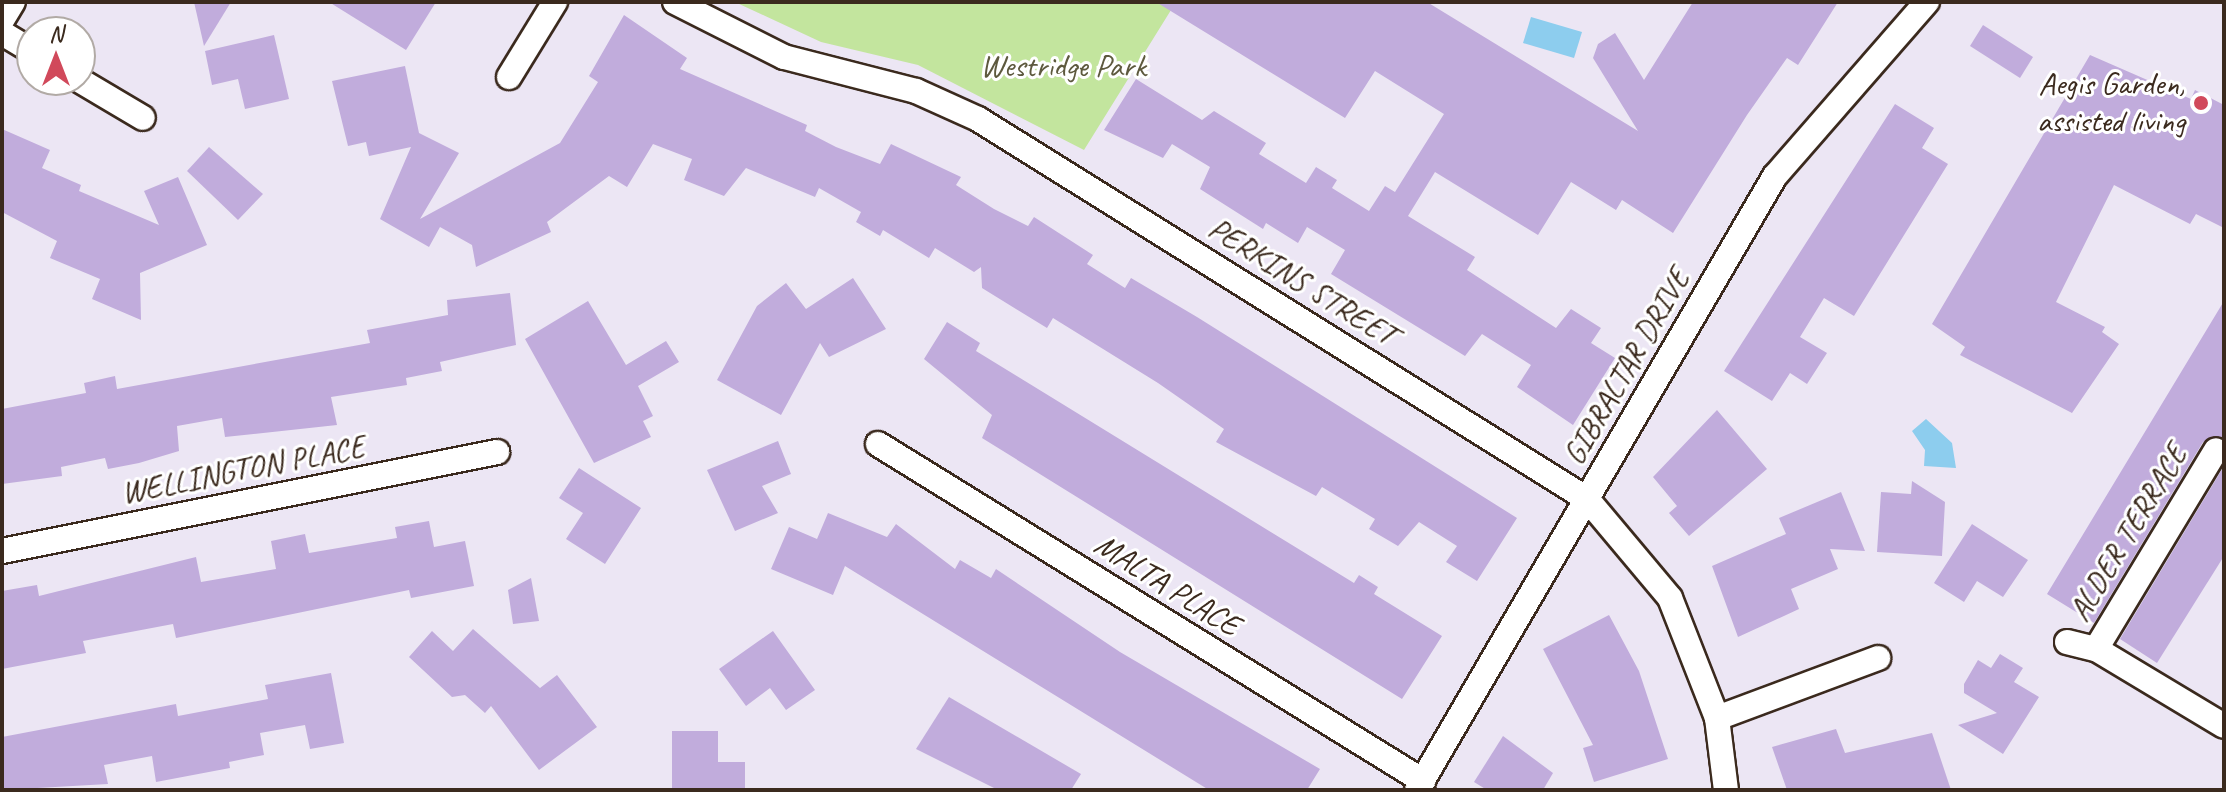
<!DOCTYPE html>
<style>
body{margin:0}
#map{position:relative;width:2226px;height:792px;overflow:hidden;background:#ece6f4;font-family:Caveat,sans-serif}
div>[style]{position:absolute}
[style*='--x']{left:calc(var(--x)*1px);top:calc(var(--y)*1px);width:calc(var(--w)*1px);rotate:calc(var(--a)*1deg)}
.green>*{inset:0;background:#c3e59e}
.water>*{inset:0;background:#8dcdee}
.building>*{inset:0;background:#c1acdc}
.roads{filter:drop-shadow(2px 0 #3b2a1e) drop-shadow(-2px 0 #3b2a1e) drop-shadow(0 2px #3b2a1e) drop-shadow(0 -2px #3b2a1e)}
.street>*{height:24px;margin:-12px;padding:0 12px;transform-origin:12px;border-radius:12px;background:#fff}
.dots>*{width:22px;height:22px;translate:-50% -50%;box-sizing:border-box;border:4px solid #fff;border-radius:50%}
span{translate:-50% -50%;white-space:nowrap;text-align:center;line-height:1.15;-webkit-text-stroke:6px #fff;paint-order:stroke}
.park-label{font-size:32px;color:#5d593e}
.poi-label{font-size:32px;color:#3b2a1e}
.right{translate:-100% -50%;text-align:right}
.street-label{font-size:32px;color:#3b2a1e}
.frame{position:absolute;inset:0;border:4px solid #3b2a1e;pointer-events:none}
.north{position:absolute;left:16px;top:16px;width:80px;height:80px;box-sizing:border-box;background:#fff;border:2px solid #b1aaa5;border-radius:50%;rotate:0deg;font-size:22px;font-weight:700;line-height:32px;text-align:center;color:#3b2a1e}
.north::after{content:'';display:block;margin:auto;width:28px;height:36px;background:#d1495b;clip-path:polygon(50% 0,100% 100%,50% 72%,0 100%)}
</style>
<div id="map">
<div class="green">
<i style="clip-path:polygon(1176px 2px,1084px 150px,918px 65px,821px 42px,737px 3px)"></i>
</div>
<div class="water">
<i style="clip-path:polygon(1531px 17px,1582px 32px,1574px 58px,1523px 43px)"></i>
<i style="clip-path:polygon(1926px 419px,1952px 443px,1956px 468px,1924px 466px,1925px 450px,1912px 431px)"></i>
</div>
<div class="building">
<i style="clip-path:polygon(194px 2px,231px 2px,204px 46px)"></i>
<i style="clip-path:polygon(329px 2px,436px 2px,406px 50px)"></i>
<i style="clip-path:polygon(1156px 2px,1427px 2px,1638px 131px,1593px 58px,1598px 44px,1615px 33px,1644px 80px,1693px 2px,1838px 2px,1798px 65px,1787px 58px,1747px 115px,1673px 233px,1622px 200px,1616px 210px,1571px 182px,1538px 235px,1435px 172px,1408px 216px,1475px 257px,1467px 270px,1556px 328px,1571px 309px,1601px 328px,1591px 343px,1615px 358px,1573px 425px,1517px 387px,1531px 365px,1482px 334px,1465px 356px,1331px 274px,1345px 250px,1307px 227px,1298px 243px,1266px 223px,1263px 229px,1200px 189px,1210px 167px,1172px 144px,1163px 158px,1104px 130px,1136px 79px,1202px 120px,1214px 111px,1266px 143px,1259px 154px,1306px 183px,1316px 167px,1337px 180px,1332px 188px,1369px 211px,1385px 186px,1395px 192px,1444px 114px,1375px 71px,1345px 118px)"></i>
<i style="clip-path:polygon(624px 15px,687px 58px,680px 69px,807px 125px,805px 131px,836px 147px,880px 164px,891px 144px,961px 177px,956px 185px,994px 209px,1028px 226px,1034px 217px,1093px 255px,1087px 264px,1125px 288px,1131px 278px,1197px 317px,1517px 518px,1477px 581px,1446px 562px,1457px 546px,1419px 522px,1398px 546px,1369px 529px,1375px 519px,1322px 487px,1316px 496px,1216px 442px,1224px 429px,1158px 383px,1053px 318px,1047px 328px,982px 288px,981px 267px,974px 272px,935px 248px,929px 258px,883px 230px,880px 236px,856px 222px,861px 212px,819px 188px,815px 197px,746px 168px,724px 196px,684px 180px,692px 159px,653px 144px,627px 187px,609px 176px,547px 222px,551px 232px,476px 267px,472px 245px,440px 227px,429px 247px,380px 219px,411px 147px,369px 156px,366px 142px,348px 146px,332px 81px,405px 66px,419px 133px,459px 153px,420px 219px,560px 143px,598px 82px,589px 76px)"></i>
<i style="clip-path:polygon(1983px 25px,2033px 57px,2020px 78px,1970px 46px)"></i>
<i style="clip-path:polygon(274px 35px,289px 99px,245px 109px,238px 79px,212px 85px,205px 51px)"></i>
<i style="clip-path:polygon(2090px 55px,2191px 99px,2195px 90px,2224px 105px,2224px 228px,2196px 214px,2190px 224px,2114px 185px,2056px 302px,2105px 327px,2102px 332px,2119px 344px,2072px 413px,1960px 355px,1965px 347px,1932px 324px)"></i>
<i style="clip-path:polygon(1895px 104px,1934px 128px,1922px 148px,1948px 164px,1854px 316px,1824px 298px,1800px 337px,1827px 353px,1807px 384px,1790px 373px,1772px 401px,1724px 371px)"></i>
<i style="clip-path:polygon(2px 129px,50px 150px,42px 168px,81px 185px,79px 191px,159px 225px,144px 191px,178px 177px,207px 245px,140px 273px,141px 320px,92px 299px,100px 279px,50px 258px,57px 241px,2px 212px)"></i>
<i style="clip-path:polygon(209px 147px,263px 194px,238px 220px,187px 171px)"></i>
<i style="clip-path:polygon(853px 278px,886px 329px,829px 357px,820px 343px,781px 415px,717px 380px,757px 306px,786px 283px,806px 309px)"></i>
<i style="clip-path:polygon(510px 293px,516px 345px,440px 362px,442px 371px,406px 378px,407px 385px,331px 397px,337px 425px,225px 437px,222px 418px,177px 426px,179px 451px,139px 463px,108px 469px,105px 458px,61px 467px,62px 476px,2px 484px,2px 409px,86px 393px,84px 383px,115px 376px,117px 389px,370px 343px,367px 330px,448px 315px,447px 300px)"></i>
<i style="clip-path:polygon(588px 301px,626px 365px,666px 341px,679px 362px,638px 386px,653px 416px,643px 421px,651px 437px,594px 463px,525px 339px)"></i>
<i style="clip-path:polygon(2224px 301px,2224px 437px,2203px 442px,2094px 623px,2047px 594px)"></i>
<i style="clip-path:polygon(947px 322px,980px 343px,976px 351px,1354px 583px,1359px 575px,1378px 587px,1374px 594px,1442px 636px,1402px 699px,982px 438px,992px 415px,924px 359px)"></i>
<i style="clip-path:polygon(1717px 410px,1767px 469px,1689px 536px,1669px 513px,1677px 506px,1653px 477px)"></i>
<i style="clip-path:polygon(778px 441px,791px 474px,762px 486px,778px 513px,735px 531px,707px 470px)"></i>
<i style="clip-path:polygon(2224px 466px,2224px 556px,2157px 663px,2120px 639px)"></i>
<i style="clip-path:polygon(579px 468px,641px 508px,605px 564px,566px 539px,583px 513px,559px 498px)"></i>
<i style="clip-path:polygon(1912px 481px,1945px 502px,1942px 556px,1877px 552px,1881px 492px,1911px 494px)"></i>
<i style="clip-path:polygon(1841px 492px,1865px 551px,1830px 549px,1838px 569px,1791px 589px,1799px 609px,1738px 637px,1712px 566px,1786px 534px,1779px 518px)"></i>
<i style="clip-path:polygon(828px 513px,887px 537px,896px 524px,955px 569px,960px 560px,991px 578px,996px 569px,1120px 652px,1320px 769px,1307px 790px,1209px 790px,845px 566px,833px 595px,771px 569px,789px 527px,817px 539px)"></i>
<i style="clip-path:polygon(429px 521px,434px 547px,465px 541px,474px 586px,411px 598px,409px 590px,176px 638px,173px 624px,83px 641px,86px 653px,2px 669px,2px 591px,37px 585px,39px 596px,196px 557px,201px 582px,276px 569px,271px 541px,305px 534px,309px 553px,397px 538px,395px 527px)"></i>
<i style="clip-path:polygon(1972px 524px,2028px 560px,2003px 597px,1977px 581px,1964px 602px,1934px 583px)"></i>
<i style="clip-path:polygon(531px 578px,539px 621px,513px 624px,508px 590px)"></i>
<i style="clip-path:polygon(1609px 615px,1639px 671px,1668px 759px,1594px 782px,1583px 748px,1593px 745px,1543px 649px)"></i>
<i style="clip-path:polygon(473px 629px,540px 688px,557px 675px,597px 727px,539px 770px,491px 706px,485px 713px,465px 695px,452px 697px,409px 657px,432px 631px,453px 651px)"></i>
<i style="clip-path:polygon(773px 631px,815px 690px,786px 710px,770px 688px,746px 706px,719px 669px)"></i>
<i style="clip-path:polygon(2000px 654px,2023px 668px,2014px 682px,2039px 697px,2003px 754px,1958px 725px,1997px 713px,1964px 693px,1964px 684px,1978px 660px,1991px 668px)"></i>
<i style="clip-path:polygon(331px 673px,344px 743px,310px 749px,305px 725px,260px 733px,264px 755px,229px 762px,230px 768px,156px 782px,152px 756px,104px 765px,108px 784px,2px 790px,2px 737px,176px 704px,178px 716px,268px 699px,265px 685px)"></i>
<i style="clip-path:polygon(949px 697px,1081px 774px,1071px 790px,998px 790px,916px 749px)"></i>
<i style="clip-path:polygon(1836px 729px,1845px 753px,1932px 733px,1951px 790px,1787px 790px,1772px 747px)"></i>
<i style="clip-path:polygon(672px 731px,718px 731px,718px 762px,745px 762px,745px 790px,672px 790px)"></i>
<i style="clip-path:polygon(1503px 736px,1553px 773px,1543px 790px,1487px 790px,1474px 782px)"></i>
</div>
<div class="roads">
<div class="street">
<i style="--x:675;--y:2;--w:122;--a:26.8"></i>
<i style="--x:784;--y:57;--w:136;--a:14.4"></i>
<i style="--x:916;--y:91;--w:68;--a:24.3"></i>
<i style="--x:978;--y:119;--w:718;--a:31.96"></i>
<i style="--x:1587;--y:499;--w:129;--a:50"></i>
<i style="--x:1670;--y:598;--w:129;--a:68.6"></i>
<i style="--x:1717;--y:718;--w:73;--a:82.9"></i>
<i style="--x:2;--y:20;--w:21;--a:-59"></i>
<i style="--x:2;--y:33;--w:35;--a:31"></i>
<i style="--x:509;--y:77;--w:88;--a:-58.5"></i>
<i style="--x:79;--y:80;--w:74;--a:30.7"></i>
<i style="--x:878;--y:444;--w:641;--a:31.73"></i>
<i style="--x:2;--y:551;--w:505;--a:-11.31"></i>
<i style="--x:2067;--y:642;--w:30;--a:14"></i>
<i style="--x:2096;--y:649;--w:149;--a:31"></i>
<i style="--x:2096;--y:649;--w:232;--a:-58.9"></i>
<i style="--x:1717;--y:718;--w:172;--a:-20.4"></i>
<i style="--x:1417;--y:790;--w:711;--a:-59.76"></i>
<i style="--x:1775;--y:176;--w:231;--a:-48.9"></i>
</div>
</div>
<div class="dots">
<i style="left:2201px;top:103px;background:#d1495b"></i>
</div>
<div class="park-label">
<span style="left:1063px;top:66px">Westridge Park</span>
</div>
<div class="poi-label">
<span class="right" style="left:2185px;top:103px">Aegis Garden,<br>assisted living</span>
</div>
<div class="street-label">
<span style="left:1302px;top:282px;rotate:32deg">PERKINS STREET</span>
<span style="left:1627px;top:367px;rotate:-60deg">GIBRALTAR DRIVE</span>
<span style="left:243px;top:470px;rotate:-11deg">WELLINGTON PLACE</span>
<span style="left:2128px;top:533px;rotate:-59deg">ALDER TERRACE</span>
<span style="left:1167px;top:585px;rotate:32deg">MALTA PLACE</span>
</div>
<div class="frame"></div>
<div class="north">N</div>
</div>
